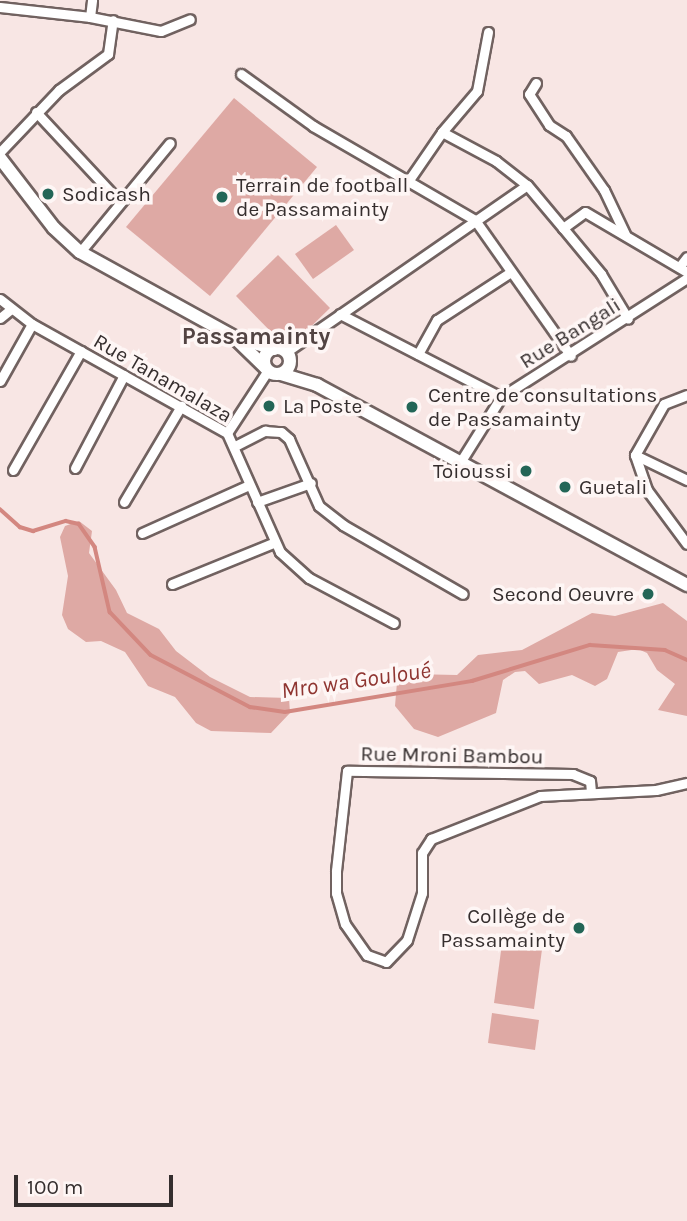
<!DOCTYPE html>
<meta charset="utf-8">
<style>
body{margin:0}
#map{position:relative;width:687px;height:1221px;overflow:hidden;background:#f8e6e4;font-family:Karla,sans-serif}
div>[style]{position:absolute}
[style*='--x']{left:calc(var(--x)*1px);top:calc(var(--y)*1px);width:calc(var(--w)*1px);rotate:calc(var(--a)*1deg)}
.green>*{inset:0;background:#dea9a4}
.stream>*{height:3.5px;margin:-1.75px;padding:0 1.75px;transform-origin:1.75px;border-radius:1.75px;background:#d38780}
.roads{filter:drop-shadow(2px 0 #716260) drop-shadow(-2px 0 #716260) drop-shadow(0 2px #716260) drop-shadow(0 -2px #716260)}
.street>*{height:9px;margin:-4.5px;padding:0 4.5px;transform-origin:4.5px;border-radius:4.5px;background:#fff}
.secondary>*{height:12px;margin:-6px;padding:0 6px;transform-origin:6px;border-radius:6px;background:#fff}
.secondary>.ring{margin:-6px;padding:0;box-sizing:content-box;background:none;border:12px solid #fff;border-radius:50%}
.dots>*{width:19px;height:19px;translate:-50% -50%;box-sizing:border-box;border:4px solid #fef6f5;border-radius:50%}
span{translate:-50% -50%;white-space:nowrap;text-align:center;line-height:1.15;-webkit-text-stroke:7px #fef6f5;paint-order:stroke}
.poi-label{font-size:21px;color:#352e2e}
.left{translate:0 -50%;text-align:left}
.right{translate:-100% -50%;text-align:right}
.street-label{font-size:21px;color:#352e2e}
.water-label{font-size:23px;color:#8f3531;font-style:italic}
.quarter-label{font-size:24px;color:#524443;font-weight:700}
.scale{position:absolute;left:14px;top:1175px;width:159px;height:32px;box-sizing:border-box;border:4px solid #352e2e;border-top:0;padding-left:9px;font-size:21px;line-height:24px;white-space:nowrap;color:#352e2e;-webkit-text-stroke:5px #fef6f5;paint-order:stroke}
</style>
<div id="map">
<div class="green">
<i style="clip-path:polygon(234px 98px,317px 167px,210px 296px,126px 227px)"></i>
<i style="clip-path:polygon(336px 225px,354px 250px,313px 279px,295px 254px)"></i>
<i style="clip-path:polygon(278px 255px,330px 308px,293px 344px,277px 338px,236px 296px)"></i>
<i style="clip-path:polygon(79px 521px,92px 531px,89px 553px,116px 590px,127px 613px,159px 629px,176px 651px,210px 677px,250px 697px,289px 698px,290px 713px,271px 733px,211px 731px,196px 723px,175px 697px,148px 686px,125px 652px,101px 641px,86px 642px,68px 629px,62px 615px,68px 576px,60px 537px,65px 526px)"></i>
<i style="clip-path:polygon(663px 603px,687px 621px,687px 716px,658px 710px,675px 684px,657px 670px,647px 653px,638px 649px,618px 652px,607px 679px,595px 686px,572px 675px,539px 684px,525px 671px,515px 672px,503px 680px,496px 713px,438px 737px,414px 729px,395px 706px,397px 682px,410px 674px,457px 675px,478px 655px,522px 650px,592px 613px,615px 616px)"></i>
<i style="clip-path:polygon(503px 936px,543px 942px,534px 1009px,494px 1003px)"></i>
<i style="clip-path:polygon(492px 1013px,539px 1020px,535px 1050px,488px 1043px)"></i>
</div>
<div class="stream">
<i style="--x:0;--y:509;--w:27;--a:42"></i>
<i style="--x:20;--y:527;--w:14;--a:17"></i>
<i style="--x:33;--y:531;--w:34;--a:-17"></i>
<i style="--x:66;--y:521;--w:13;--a:13"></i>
<i style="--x:79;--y:524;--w:28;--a:55"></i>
<i style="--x:95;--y:547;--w:67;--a:77"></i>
<i style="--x:110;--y:612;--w:59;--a:46.4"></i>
<i style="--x:151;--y:655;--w:112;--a:27.7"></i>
<i style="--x:250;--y:707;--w:35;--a:8"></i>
<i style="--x:285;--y:712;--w:190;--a:-9.4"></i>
<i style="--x:472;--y:681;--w:123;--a:-17"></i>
<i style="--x:590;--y:645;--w:75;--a:3.8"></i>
<i style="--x:665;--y:650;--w:24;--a:24"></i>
</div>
<div class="roads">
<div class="street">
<i style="--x:0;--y:7;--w:91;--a:6.3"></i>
<i style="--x:90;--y:17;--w:72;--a:11.2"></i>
<i style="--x:161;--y:31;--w:31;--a:-22"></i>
<i style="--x:90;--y:17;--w:17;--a:-83"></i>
<i style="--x:241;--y:74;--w:89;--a:35.8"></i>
<i style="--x:313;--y:126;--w:187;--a:30.1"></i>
<i style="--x:475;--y:220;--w:166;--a:54.8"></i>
<i style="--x:536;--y:83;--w:13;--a:122"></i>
<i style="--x:529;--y:94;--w:37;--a:57"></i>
<i style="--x:549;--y:125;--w:20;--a:33"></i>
<i style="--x:566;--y:136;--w:66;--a:54.9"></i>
<i style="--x:604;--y:190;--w:49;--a:64.5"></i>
<i style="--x:36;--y:112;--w:122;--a:47"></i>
<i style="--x:442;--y:132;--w:54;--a:-49.5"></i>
<i style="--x:477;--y:91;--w:60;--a:-79.4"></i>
<i style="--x:0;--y:152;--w:86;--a:-46.4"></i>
<i style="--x:59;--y:90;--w:61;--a:-36.3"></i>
<i style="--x:108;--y:54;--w:34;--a:-82"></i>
<i style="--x:409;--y:180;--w:58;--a:-55.5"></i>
<i style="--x:442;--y:132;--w:61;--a:28.2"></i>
<i style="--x:496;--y:161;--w:39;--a:38"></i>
<i style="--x:527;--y:185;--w:56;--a:50.1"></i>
<i style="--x:563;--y:228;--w:60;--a:50.4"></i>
<i style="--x:601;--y:274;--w:52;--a:59"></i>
<i style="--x:563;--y:228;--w:27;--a:-36"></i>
<i style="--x:585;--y:212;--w:118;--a:30.5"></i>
<i style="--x:80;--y:252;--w:141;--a:-50.5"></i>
<i style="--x:680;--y:266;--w:11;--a:-52"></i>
<i style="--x:0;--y:299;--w:41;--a:38"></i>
<i style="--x:32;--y:324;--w:223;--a:29.2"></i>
<i style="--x:227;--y:433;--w:130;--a:66"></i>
<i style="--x:280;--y:552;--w:39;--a:42"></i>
<i style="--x:309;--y:578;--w:96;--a:27.9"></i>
<i style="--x:340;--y:314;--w:181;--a:27.3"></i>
<i style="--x:0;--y:318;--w:13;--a:-39"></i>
<i style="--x:286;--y:352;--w:293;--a:-34.7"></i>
<i style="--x:418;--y:354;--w:39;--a:-61"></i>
<i style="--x:437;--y:320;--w:88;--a:-33"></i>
<i style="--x:0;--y:381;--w:65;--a:-60.7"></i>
<i style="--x:687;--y:395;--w:25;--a:159"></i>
<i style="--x:664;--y:404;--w:59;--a:119.6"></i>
<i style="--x:635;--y:455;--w:37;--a:71"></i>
<i style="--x:647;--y:490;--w:67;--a:53.5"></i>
<i style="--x:227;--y:433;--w:75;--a:-56.9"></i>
<i style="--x:235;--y:446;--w:34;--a:-27"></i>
<i style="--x:265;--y:431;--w:16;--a:4"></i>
<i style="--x:281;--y:432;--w:11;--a:41"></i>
<i style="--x:289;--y:439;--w:73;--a:65.9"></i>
<i style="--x:319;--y:506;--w:31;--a:38"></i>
<i style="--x:343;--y:525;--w:138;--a:29.9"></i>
<i style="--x:635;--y:455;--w:58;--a:25.7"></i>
<i style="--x:459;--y:464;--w:79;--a:-57.9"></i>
<i style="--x:501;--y:397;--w:221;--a:-32.6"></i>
<i style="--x:75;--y:468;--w:105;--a:-62.2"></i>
<i style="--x:13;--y:470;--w:137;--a:-60.3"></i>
<i style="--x:124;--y:502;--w:112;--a:-59.3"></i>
<i style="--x:257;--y:502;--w:57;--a:-19.4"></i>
<i style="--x:142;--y:533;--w:117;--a:-24.2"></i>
<i style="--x:172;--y:584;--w:109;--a:-22.1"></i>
<i style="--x:591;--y:792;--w:11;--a:-95"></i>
<i style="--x:590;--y:781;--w:18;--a:-158"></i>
<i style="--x:573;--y:774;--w:226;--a:-179.2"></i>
<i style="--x:347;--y:771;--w:101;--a:96.3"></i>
<i style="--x:336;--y:871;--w:22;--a:90"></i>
<i style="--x:336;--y:893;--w:32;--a:74"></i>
<i style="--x:345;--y:924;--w:38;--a:55"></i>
<i style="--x:367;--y:955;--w:20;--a:20"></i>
<i style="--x:386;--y:962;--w:30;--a:-46"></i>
<i style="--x:407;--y:940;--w:49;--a:-72.3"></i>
<i style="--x:422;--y:893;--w:40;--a:-90"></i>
<i style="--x:422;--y:853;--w:17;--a:-57"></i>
<i style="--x:431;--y:839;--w:117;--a:-21.5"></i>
<i style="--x:540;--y:796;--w:116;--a:-3"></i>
<i style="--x:656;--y:790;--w:32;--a:-13"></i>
</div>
<div class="secondary">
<i style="--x:0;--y:158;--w:88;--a:52.4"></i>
<i style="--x:54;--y:228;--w:35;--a:43"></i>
<i style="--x:80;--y:252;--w:176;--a:28.9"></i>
<i style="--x:234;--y:337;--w:42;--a:16.7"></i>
<i style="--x:237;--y:340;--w:39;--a:44"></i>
<i class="ring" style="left:264px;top:348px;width:14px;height:14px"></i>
<i style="--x:281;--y:374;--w:38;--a:17"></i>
<i style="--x:317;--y:385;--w:421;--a:28.4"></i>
</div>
</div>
<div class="dots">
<i style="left:48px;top:194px;background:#236657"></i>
<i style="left:222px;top:197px;background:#236657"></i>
<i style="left:269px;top:406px;background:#236657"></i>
<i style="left:412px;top:407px;background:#236657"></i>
<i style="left:526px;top:471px;background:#236657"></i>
<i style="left:565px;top:487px;background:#236657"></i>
<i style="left:648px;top:594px;background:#236657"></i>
<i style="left:579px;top:928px;background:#236657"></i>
</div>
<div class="poi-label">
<span class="left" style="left:236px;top:197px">Terrain de football<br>de Passamainty</span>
<span class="left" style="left:62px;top:194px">Sodicash</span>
<span class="left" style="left:428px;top:407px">Centre de consultations<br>de Passamainty</span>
<span class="left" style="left:283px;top:406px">La Poste</span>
<span class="right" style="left:512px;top:471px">Toioussi</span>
<span class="left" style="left:579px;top:487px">Guetali</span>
<span class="right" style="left:634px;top:594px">Second Oeuvre</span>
<span class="right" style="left:565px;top:928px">Collège de<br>Passamainty</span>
</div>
<div class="street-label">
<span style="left:570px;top:333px;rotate:-32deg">Rue Bangali</span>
<span style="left:163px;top:378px;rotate:30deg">Rue Tanamalaza</span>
<span style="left:452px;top:755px;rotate:1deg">Rue Mroni Bambou</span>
</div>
<div class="water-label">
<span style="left:356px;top:681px;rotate:-8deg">Mro wa Gouloué</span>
</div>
<div class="quarter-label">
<span style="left:256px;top:337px">Passamainty</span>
</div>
<div class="scale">100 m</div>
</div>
